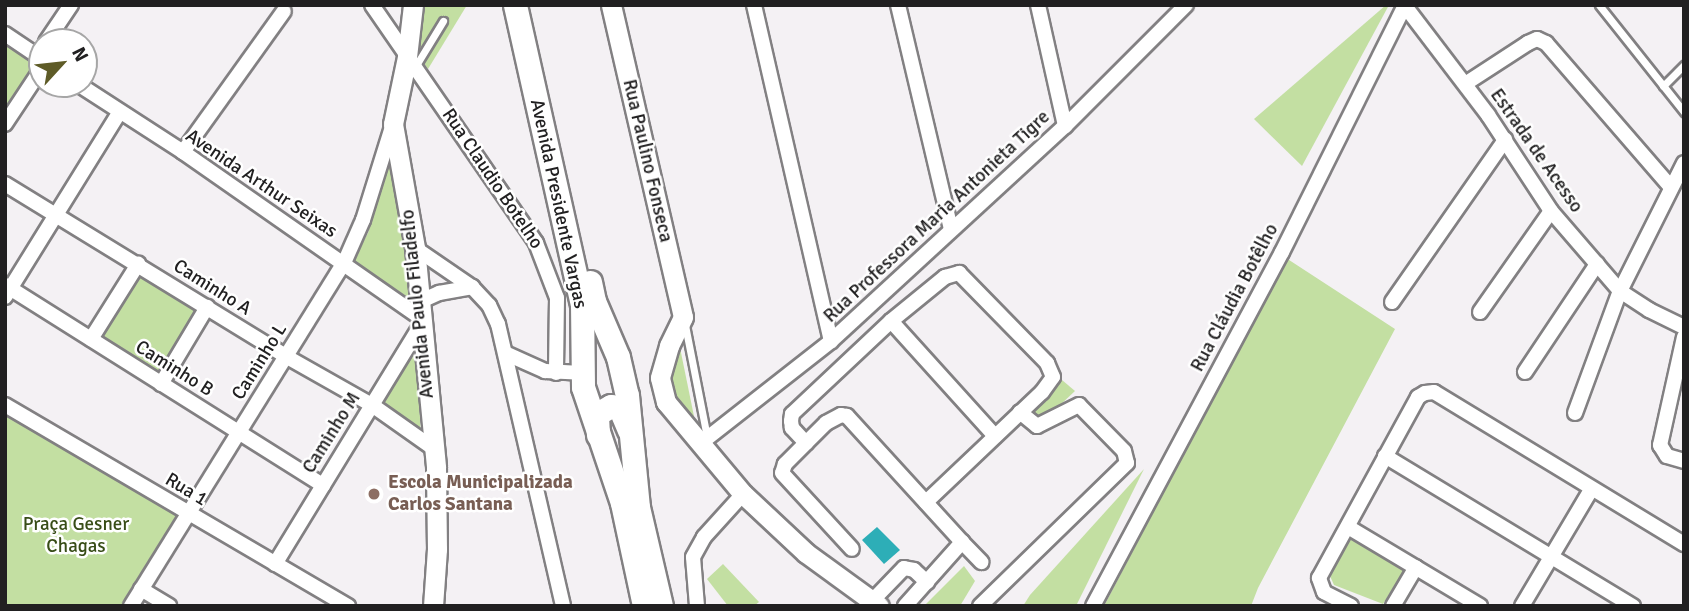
<!DOCTYPE html>
<meta charset="utf-8">
<style>
body{margin:0}
#map{position:relative;width:1689px;height:611px;overflow:hidden;background:#f4f1f4;font-family:Signika,sans-serif}
div>[style]{position:absolute}
[style*='--x']{left:calc(var(--x)*1px);top:calc(var(--y)*1px);width:calc(var(--w)*1px);rotate:calc(var(--a)*1deg)}
.green>*{inset:0;background:#c3dfa2}
.water>*{inset:0;background:#2daeb7}
.roads{filter:drop-shadow(2px 0 #828082) drop-shadow(-2px 0 #828082) drop-shadow(0 2px #828082) drop-shadow(0 -2px #828082)}
.lane>*{height:7px;margin:-3.5px;padding:0 3.5px;transform-origin:3.5px;border-radius:3.5px;background:#fff}
.street>*{height:14px;margin:-7px;padding:0 7px;transform-origin:7px;border-radius:7px;background:#fff}
.secondary>*{height:19px;margin:-9.5px;padding:0 9.5px;transform-origin:9.5px;border-radius:9.5px;background:#fff}
.primary>*{height:23px;margin:-11.5px;padding:0 11.5px;transform-origin:11.5px;border-radius:11.5px;background:#fff}
.dots>*{width:19px;height:19px;translate:-50% -50%;box-sizing:border-box;border:4px solid #fff;border-radius:50%}
span{translate:-50% -50%;white-space:nowrap;text-align:center;line-height:1.15;-webkit-text-stroke:5px #fff;paint-order:stroke}
.street-label{font-size:19px;color:#212021}
.education-label{font-size:19px;color:#785e54;font-weight:700}
.left{translate:0 -50%;text-align:left}
.park-label{font-size:19px;color:#384d17}
.frame{position:absolute;inset:0;border:7px solid #212021;pointer-events:none}
.north{position:absolute;left:28px;top:28px;width:70px;height:70px;box-sizing:border-box;background:#fff;border:2px solid #a6a6a6;border-radius:50%;rotate:63deg;font-size:19px;font-weight:700;line-height:28px;text-align:center;color:#212021}
.north::after{content:'';display:block;margin:auto;width:24px;height:32px;background:#5e5b27;clip-path:polygon(50% 0,100% 100%,50% 72%,0 100%)}
</style>
<div id="map">
<div class="green">
<i style="clip-path:polygon(421px 5px,467px 5px,428px 69px,415px 52px)"></i>
<i style="clip-path:polygon(1386px 5px,1389px 5px,1302px 166px,1254px 119px)"></i>
<i style="clip-path:polygon(5px 38px,40px 61px,5px 115px)"></i>
<i style="clip-path:polygon(391px 152px,415px 302px,353px 261px,368px 233px)"></i>
<i style="clip-path:polygon(1286px 258px,1395px 329px,1258px 588px,1251px 606px,1104px 606px)"></i>
<i style="clip-path:polygon(142px 268px,200px 305px,157px 373px,99px 336px)"></i>
<i style="clip-path:polygon(677px 333px,697px 431px,668px 402px,669px 351px)"></i>
<i style="clip-path:polygon(416px 345px,421px 436px,378px 406px)"></i>
<i style="clip-path:polygon(1062px 380px,1075px 391px,1042px 422px,1030px 409px)"></i>
<i style="clip-path:polygon(5px 410px,178px 516px,124px 606px,5px 606px)"></i>
<i style="clip-path:polygon(1144px 469px,1076px 606px,1023px 606px,1030px 595px)"></i>
<i style="clip-path:polygon(1352px 534px,1406px 567px,1383px 604px,1334px 585px,1330px 576px)"></i>
<i style="clip-path:polygon(723px 564px,759px 602px,754px 606px,728px 606px,707px 579px)"></i>
<i style="clip-path:polygon(964px 566px,975px 581px,960px 606px,925px 605px)"></i>
</div>
<div class="water">
<i style="clip-path:polygon(877px 527px,900px 550px,884px 564px,862px 540px)"></i>
</div>
<div class="roads">
<div class="lane">
<i style="--x:1599;--y:5;--w:137;--a:51.5"></i>
<i style="--x:415;--y:67;--w:54;--a:-58.7"></i>
<i style="--x:1663;--y:86;--w:30;--a:-45"></i>
<i style="--x:685;--y:325;--w:114;--a:78.9"></i>
</div>
<div class="street">
<i style="--x:372;--y:5;--w:289;--a:55.4"></i>
<i style="--x:536;--y:243;--w:59;--a:69.1"></i>
<i style="--x:557;--y:298;--w:75;--a:90.8"></i>
<i style="--x:754;--y:5;--w:345;--a:77.1"></i>
<i style="--x:898;--y:5;--w:230;--a:76.7"></i>
<i style="--x:1038;--y:5;--w:124;--a:77.4"></i>
<i style="--x:1405;--y:6;--w:137;--a:52.7"></i>
<i style="--x:1488;--y:115;--w:115;--a:56.7"></i>
<i style="--x:1551;--y:211;--w:106;--a:49.2"></i>
<i style="--x:1620;--y:291;--w:35;--a:33"></i>
<i style="--x:1649;--y:310;--w:39;--a:26"></i>
<i style="--x:5;--y:34;--w:45;--a:34"></i>
<i style="--x:46;--y:42;--w:45;--a:-56"></i>
<i style="--x:78;--y:84;--w:125;--a:32.9"></i>
<i style="--x:183;--y:152;--w:290;--a:34.9"></i>
<i style="--x:1465;--y:84;--w:75;--a:-33.1"></i>
<i style="--x:1528;--y:43;--w:10;--a:-24"></i>
<i style="--x:1537;--y:39;--w:10;--a:24"></i>
<i style="--x:1546;--y:43;--w:189;--a:49.1"></i>
<i style="--x:5;--y:124;--w:67;--a:-56.5"></i>
<i style="--x:183;--y:152;--w:173;--a:-54.4"></i>
<i style="--x:5;--y:184;--w:331;--a:31.5"></i>
<i style="--x:287;--y:357;--w:98;--a:29.5"></i>
<i style="--x:372;--y:405;--w:75;--a:35.2"></i>
<i style="--x:415;--y:248;--w:69;--a:34.4"></i>
<i style="--x:472;--y:287;--w:25;--a:47"></i>
<i style="--x:489;--y:305;--w:21;--a:65"></i>
<i style="--x:498;--y:324;--w:289;--a:77"></i>
<i style="--x:5;--y:285;--w:376;--a:32.2"></i>
<i style="--x:5;--y:297;--w:216;--a:-58.2"></i>
<i style="--x:421;--y:301;--w:20;--a:-24"></i>
<i style="--x:439;--y:293;--w:34;--a:-10"></i>
<i style="--x:1392;--y:302;--w:198;--a:-55.1"></i>
<i style="--x:1480;--y:312;--w:123;--a:-54.9"></i>
<i style="--x:891;--y:321;--w:155;--a:47.9"></i>
<i style="--x:1684;--y:337;--w:111;--a:102.5"></i>
<i style="--x:1660;--y:445;--w:13;--a:58"></i>
<i style="--x:1667;--y:456;--w:18;--a:16"></i>
<i style="--x:91;--y:339;--w:89;--a:-57.9"></i>
<i style="--x:507;--y:354;--w:42;--a:24.1"></i>
<i style="--x:545;--y:371;--w:36;--a:3"></i>
<i style="--x:1525;--y:372;--w:130;--a:-56.3"></i>
<i style="--x:161;--y:384;--w:90;--a:-59.1"></i>
<i style="--x:5;--y:405;--w:398;--a:30.4"></i>
<i style="--x:1575;--y:413;--w:130;--a:-69.8"></i>
<i style="--x:1620;--y:291;--w:143;--a:-63.4"></i>
<i style="--x:701;--y:443;--w:165;--a:-38.1"></i>
<i style="--x:831;--y:341;--w:318;--a:-42.6"></i>
<i style="--x:1065;--y:126;--w:171;--a:-45"></i>
<i style="--x:806;--y:443;--w:30;--a:135"></i>
<i style="--x:785;--y:464;--w:9;--a:108"></i>
<i style="--x:782;--y:473;--w:103;--a:47.4"></i>
<i style="--x:1385;--y:456;--w:290;--a:31.2"></i>
<i style="--x:1348;--y:527;--w:154;--a:30.9"></i>
<i style="--x:962;--y:542;--w:28;--a:46"></i>
<i style="--x:275;--y:564;--w:282;--a:-58.6"></i>
<i style="--x:141;--y:589;--w:33;--a:31"></i>
<i style="--x:872;--y:601;--w:46;--a:-45.9"></i>
<i style="--x:904;--y:568;--w:10;--a:11"></i>
<i style="--x:914;--y:570;--w:18;--a:43"></i>
<i style="--x:131;--y:606;--w:404;--a:-58.2"></i>
<i style="--x:344;--y:263;--w:47;--a:-66.2"></i>
<i style="--x:363;--y:220;--w:97;--a:-72.7"></i>
<i style="--x:697;--y:606;--w:49;--a:-94.7"></i>
<i style="--x:693;--y:557;--w:23;--a:-61"></i>
<i style="--x:704;--y:537;--w:58;--a:-47.8"></i>
<i style="--x:905;--y:606;--w:86;--a:-48.3"></i>
<i style="--x:962;--y:542;--w:171;--a:-132.4"></i>
<i style="--x:847;--y:416;--w:6;--a:-171"></i>
<i style="--x:841;--y:415;--w:17;--a:152"></i>
<i style="--x:826;--y:423;--w:28;--a:135"></i>
<i style="--x:806;--y:443;--w:21;--a:-133"></i>
<i style="--x:792;--y:428;--w:7;--a:-98"></i>
<i style="--x:791;--y:421;--w:7;--a:-82"></i>
<i style="--x:792;--y:414;--w:136;--a:-43.2"></i>
<i style="--x:891;--y:321;--w:70;--a:-39.2"></i>
<i style="--x:945;--y:277;--w:15;--a:-16"></i>
<i style="--x:959;--y:273;--w:126;--a:45.6"></i>
<i style="--x:1047;--y:363;--w:15;--a:67"></i>
<i style="--x:1053;--y:377;--w:19;--a:126"></i>
<i style="--x:1042;--y:392;--w:160;--a:136.5"></i>
<i style="--x:980;--y:606;--w:205;--a:-44.2"></i>
<i style="--x:1127;--y:463;--w:12;--a:-104"></i>
<i style="--x:1124;--y:451;--w:64;--a:-134.4"></i>
<i style="--x:1079;--y:405;--w:47;--a:153.4"></i>
<i style="--x:1037;--y:426;--w:22;--a:-141"></i>
<i style="--x:1093;--y:606;--w:401;--a:-61.9"></i>
<i style="--x:1282;--y:252;--w:276;--a:-63.5"></i>
<i style="--x:1351;--y:606;--w:30;--a:-153"></i>
<i style="--x:1324;--y:592;--w:15;--a:-110"></i>
<i style="--x:1319;--y:578;--w:206;--a:-61.3"></i>
<i style="--x:1418;--y:397;--w:8;--a:-30"></i>
<i style="--x:1425;--y:393;--w:9;--a:-6"></i>
<i style="--x:1434;--y:392;--w:293;--a:31.3"></i>
<i style="--x:1393;--y:606;--w:45;--a:-59.5"></i>
<i style="--x:1522;--y:606;--w:135;--a:-59.3"></i>
</div>
<div class="secondary">
<i style="--x:413;--y:5;--w:52;--a:96.6"></i>
<i style="--x:407;--y:57;--w:68;--a:101.8"></i>
<i style="--x:393;--y:124;--w:126;--a:79.9"></i>
<i style="--x:415;--y:248;--w:221;--a:84.5"></i>
<i style="--x:436;--y:468;--w:81;--a:89.3"></i>
<i style="--x:437;--y:549;--w:57;--a:94"></i>
<i style="--x:611;--y:5;--w:320;--a:77"></i>
<i style="--x:683;--y:317;--w:32;--a:116"></i>
<i style="--x:669;--y:346;--w:33;--a:106"></i>
<i style="--x:660;--y:378;--w:25;--a:76"></i>
<i style="--x:666;--y:402;--w:120;--a:50.1"></i>
<i style="--x:743;--y:494;--w:86;--a:43.1"></i>
<i style="--x:806;--y:553;--w:90;--a:36"></i>
</div>
<div class="primary">
<i style="--x:515;--y:5;--w:306;--a:77.4"></i>
<i style="--x:582;--y:304;--w:83;--a:89.3"></i>
<i style="--x:583;--y:387;--w:122;--a:71.4"></i>
<i style="--x:622;--y:503;--w:105;--a:77.9"></i>
<i style="--x:590;--y:282;--w:19;--a:78"></i>
<i style="--x:594;--y:301;--w:61;--a:66.8"></i>
<i style="--x:618;--y:357;--w:39;--a:77"></i>
<i style="--x:627;--y:395;--w:113;--a:84.4"></i>
<i style="--x:638;--y:507;--w:102;--a:76.9"></i>
<i style="--x:598;--y:435;--w:21;--a:-93"></i>
<i style="--x:597;--y:414;--w:16;--a:-30"></i>
<i style="--x:611;--y:406;--w:9;--a:18"></i>
<i style="--x:620;--y:409;--w:23;--a:67"></i>
</div>
</div>
<div class="dots">
<i style="left:374px;top:494px;background:#8d6e63"></i>
</div>
<div class="street-label">
<span style="left:1536px;top:151px;rotate:55deg">Estrada de Acesso</span>
<span style="left:647px;top:161px;rotate:77deg">Rua Paulino Fonseca</span>
<span style="left:492px;top:179px;rotate:56deg">Rua Claudio Botelho</span>
<span style="left:261px;top:184px;rotate:34deg">Avenida Arthur Seixas</span>
<span style="left:558px;top:204px;rotate:78deg">Avenida Presidente Vargas</span>
<span style="left:937px;top:217px;rotate:-43deg">Rua Professora Maria Antonieta Tigre</span>
<span style="left:212px;top:288px;rotate:32deg">Caminho A</span>
<span style="left:1235px;top:298px;rotate:-62deg">Rua Cláudia Botêlho</span>
<span style="left:418px;top:304px;rotate:-96deg">Avenida Paulo Filadelfo</span>
<span style="left:260px;top:362px;rotate:-58deg">Caminho L</span>
<span style="left:174px;top:369px;rotate:32deg">Caminho B</span>
<span style="left:332px;top:433px;rotate:-58deg">Caminho M</span>
<span style="left:186px;top:490px;rotate:31deg">Rua 1</span>
</div>
<div class="education-label">
<span class="left" style="left:388px;top:494px">Escola Municipalizada<br>Carlos Santana</span>
</div>
<div class="park-label">
<span style="left:76px;top:536px">Praça Gesner<br>Chagas</span>
</div>
<div class="frame"></div>
<div class="north">N</div>
</div>
